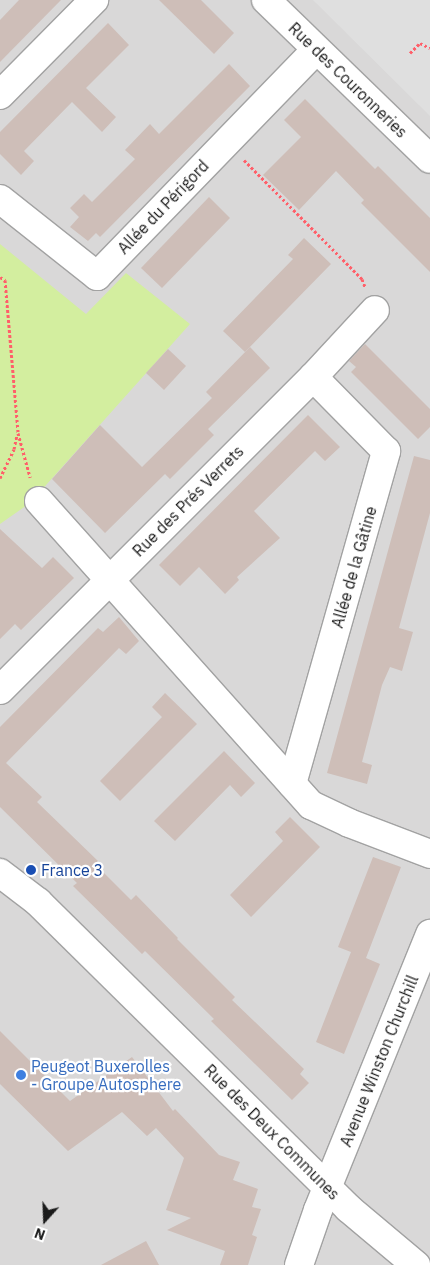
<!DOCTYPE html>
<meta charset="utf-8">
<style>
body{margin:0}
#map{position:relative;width:430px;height:1265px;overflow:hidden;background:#eee6df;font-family:"IBM Plex Sans",sans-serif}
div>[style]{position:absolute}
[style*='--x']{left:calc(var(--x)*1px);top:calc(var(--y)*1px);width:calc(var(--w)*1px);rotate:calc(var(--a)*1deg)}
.residential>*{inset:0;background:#d9d8d8}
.grass>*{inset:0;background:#d3ee9f}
.parking>*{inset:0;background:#dfdfdf}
.building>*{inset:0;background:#cebeb8}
.path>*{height:3px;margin-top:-1.5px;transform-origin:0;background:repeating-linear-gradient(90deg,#ff5f69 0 2.5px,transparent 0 5px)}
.roads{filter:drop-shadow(1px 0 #a2a2a2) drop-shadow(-1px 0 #a2a2a2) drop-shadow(0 1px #a2a2a2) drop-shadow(0 -1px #a2a2a2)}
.minor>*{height:28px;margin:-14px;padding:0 14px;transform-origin:14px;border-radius:14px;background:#fff}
.tertiary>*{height:28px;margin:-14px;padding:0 14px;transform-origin:14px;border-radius:14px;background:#fff}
.dots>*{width:14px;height:14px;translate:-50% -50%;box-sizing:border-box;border:2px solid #fff;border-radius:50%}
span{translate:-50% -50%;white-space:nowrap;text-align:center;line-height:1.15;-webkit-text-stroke:4.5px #fff;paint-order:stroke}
.street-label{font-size:16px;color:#1b1b1b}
.transit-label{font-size:16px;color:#164399}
.left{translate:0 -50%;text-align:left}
.shop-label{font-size:16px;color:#366cbe}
.north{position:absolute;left:20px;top:1195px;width:50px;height:50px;-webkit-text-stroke:4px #fff;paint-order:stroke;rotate:200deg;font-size:14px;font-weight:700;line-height:20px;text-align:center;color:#1b1b1b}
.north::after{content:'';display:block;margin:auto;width:18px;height:22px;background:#1b1b1b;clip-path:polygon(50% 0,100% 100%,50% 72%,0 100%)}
</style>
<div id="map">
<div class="residential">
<i style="clip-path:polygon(0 0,430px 0,430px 1265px,0 1265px)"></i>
</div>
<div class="grass">
<i style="clip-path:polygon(0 244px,86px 314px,126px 273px,190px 324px,30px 503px,0 524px)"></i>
</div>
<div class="parking">
<i style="clip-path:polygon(313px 0,430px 0,430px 116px)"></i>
</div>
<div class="building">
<i style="clip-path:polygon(19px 0,61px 0,0 62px,0 20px)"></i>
<i style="clip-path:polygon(159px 0,201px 0,234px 33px,214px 54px)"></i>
<i style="clip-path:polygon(108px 23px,129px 45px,86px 88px,116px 117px,102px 132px,72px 102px,24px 151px,34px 161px,21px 175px,0 154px,0 132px)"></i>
<i style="clip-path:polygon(229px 64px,250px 86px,100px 237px,96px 233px,88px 241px,70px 227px,79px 217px,70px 208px,84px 194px,92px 202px,135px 159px,125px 150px,150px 124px,159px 134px)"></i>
<i style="clip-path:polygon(305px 99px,375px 169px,378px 166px,430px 218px,430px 272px,361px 203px,364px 200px,336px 171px,299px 210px,263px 175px,301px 137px,284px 120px)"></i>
<i style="clip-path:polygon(209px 197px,230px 218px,162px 288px,141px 268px)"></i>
<i style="clip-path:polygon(304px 238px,331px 264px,245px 352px,223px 331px,293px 259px,288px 255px)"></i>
<i style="clip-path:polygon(365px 344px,430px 409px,430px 427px,418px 439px,351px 372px,356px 367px,349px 361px)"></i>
<i style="clip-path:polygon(250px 347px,270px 368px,208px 429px,214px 435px,170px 479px,165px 474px,105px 533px,52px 479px,100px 425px,142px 467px,212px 398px,206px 392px)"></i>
<i style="clip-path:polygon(168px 349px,186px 366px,164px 390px,146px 373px)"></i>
<i style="clip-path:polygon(308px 415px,340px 447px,325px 461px,315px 451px,254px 511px,280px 538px,237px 577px,239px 580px,225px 594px,199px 567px,180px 586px,159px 565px)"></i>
<i style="clip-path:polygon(414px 456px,430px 460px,430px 513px,399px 628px,413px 632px,402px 671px,390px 667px,382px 685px,362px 762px,372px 765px,367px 784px,327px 773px)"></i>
<i style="clip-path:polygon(0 529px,42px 568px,53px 557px,74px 578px,21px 630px,15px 624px,0 639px)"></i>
<i style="clip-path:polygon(119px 617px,139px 641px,126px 654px,119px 648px,6px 763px,42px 797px,37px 802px,98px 861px,95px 864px,131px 900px,136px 895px,178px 938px,177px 939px,235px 997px,232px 1000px,304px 1069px,300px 1074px,309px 1083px,292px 1100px,211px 1021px,214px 1019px,145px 951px,142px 954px,73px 886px,77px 883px,0 807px,0 727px,98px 628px,103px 632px)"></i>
<i style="clip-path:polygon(165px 693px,197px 724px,120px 801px,100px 781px,162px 717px,152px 707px)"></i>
<i style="clip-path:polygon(224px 751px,255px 783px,241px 797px,230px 785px,175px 841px,154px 821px)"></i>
<i style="clip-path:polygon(290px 817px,320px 847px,251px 917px,230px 895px,283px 841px,275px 832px)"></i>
<i style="clip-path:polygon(373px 857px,401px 867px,366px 958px,380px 964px,344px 1054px,316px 1042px,351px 952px,338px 947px)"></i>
<i style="clip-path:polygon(0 1031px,70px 1101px,132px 1057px,173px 1111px,175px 1109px,219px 1155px,240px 1162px,233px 1180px,258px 1189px,252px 1207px,261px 1209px,252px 1235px,257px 1237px,248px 1265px,220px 1265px,225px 1251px,167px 1230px,191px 1218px,166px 1210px,184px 1158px,156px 1128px,147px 1136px,122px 1112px,68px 1151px,0 1084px)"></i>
<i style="clip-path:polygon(146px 1241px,159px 1265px,101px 1265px)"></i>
</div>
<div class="path">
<i style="--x:410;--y:53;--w:14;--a:-45"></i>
<i style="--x:420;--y:43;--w:11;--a:27"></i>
<i style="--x:244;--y:160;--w:168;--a:45.2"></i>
<i style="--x:362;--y:279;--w:9;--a:69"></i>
<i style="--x:0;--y:277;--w:6;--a:31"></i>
<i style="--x:5;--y:280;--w:154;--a:85.1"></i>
<i style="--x:18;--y:433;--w:46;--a:74.7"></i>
<i style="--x:0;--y:478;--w:32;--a:-64"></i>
<i style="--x:14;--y:449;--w:14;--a:-78"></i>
</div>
<div class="roads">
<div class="minor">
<i style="--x:266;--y:0;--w:228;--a:44.1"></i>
<i style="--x:0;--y:95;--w:134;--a:-45.3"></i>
<i style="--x:0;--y:199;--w:124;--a:38.4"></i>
<i style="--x:97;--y:276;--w:315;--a:-45.9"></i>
<i style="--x:39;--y:501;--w:408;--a:48.2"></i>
<i style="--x:311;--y:805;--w:42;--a:25.3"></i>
<i style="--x:349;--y:823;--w:87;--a:20.9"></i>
<i style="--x:0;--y:690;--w:443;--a:-45"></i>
<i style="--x:313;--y:377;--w:91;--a:-47.2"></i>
<i style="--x:292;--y:784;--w:346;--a:-74.2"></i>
<i style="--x:386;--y:451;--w:104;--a:-134.6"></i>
<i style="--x:0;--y:873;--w:48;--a:37.3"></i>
<i style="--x:38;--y:902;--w:436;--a:44.6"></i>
<i style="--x:348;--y:1208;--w:89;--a:40"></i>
</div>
<div class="tertiary">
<i style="--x:299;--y:1265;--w:58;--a:-70.9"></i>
<i style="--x:318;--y:1210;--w:298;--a:-67.9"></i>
</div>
</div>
<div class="dots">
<i style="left:31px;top:870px;background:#1a4fb4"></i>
<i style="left:21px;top:1075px;background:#3f7fe0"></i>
</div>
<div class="street-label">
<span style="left:348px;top:80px;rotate:44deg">Rue des Couronneries</span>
<span style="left:163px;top:207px;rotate:-46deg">Allée du Périgord</span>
<span style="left:188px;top:501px;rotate:-45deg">Rue des Prés Verrets</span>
<span style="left:354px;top:567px;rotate:-74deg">Allée de la Gâtine</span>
<span style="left:379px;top:1061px;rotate:-68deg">Avenue Winston Churchill</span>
<span style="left:272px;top:1132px;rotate:45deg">Rue des Deux Communes</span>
</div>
<div class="transit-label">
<span class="left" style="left:41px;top:870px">France 3</span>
</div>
<div class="shop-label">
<span class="left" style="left:31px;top:1075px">Peugeot Buxerolles<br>- Groupe Autosphere</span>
</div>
<div class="north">N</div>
</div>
